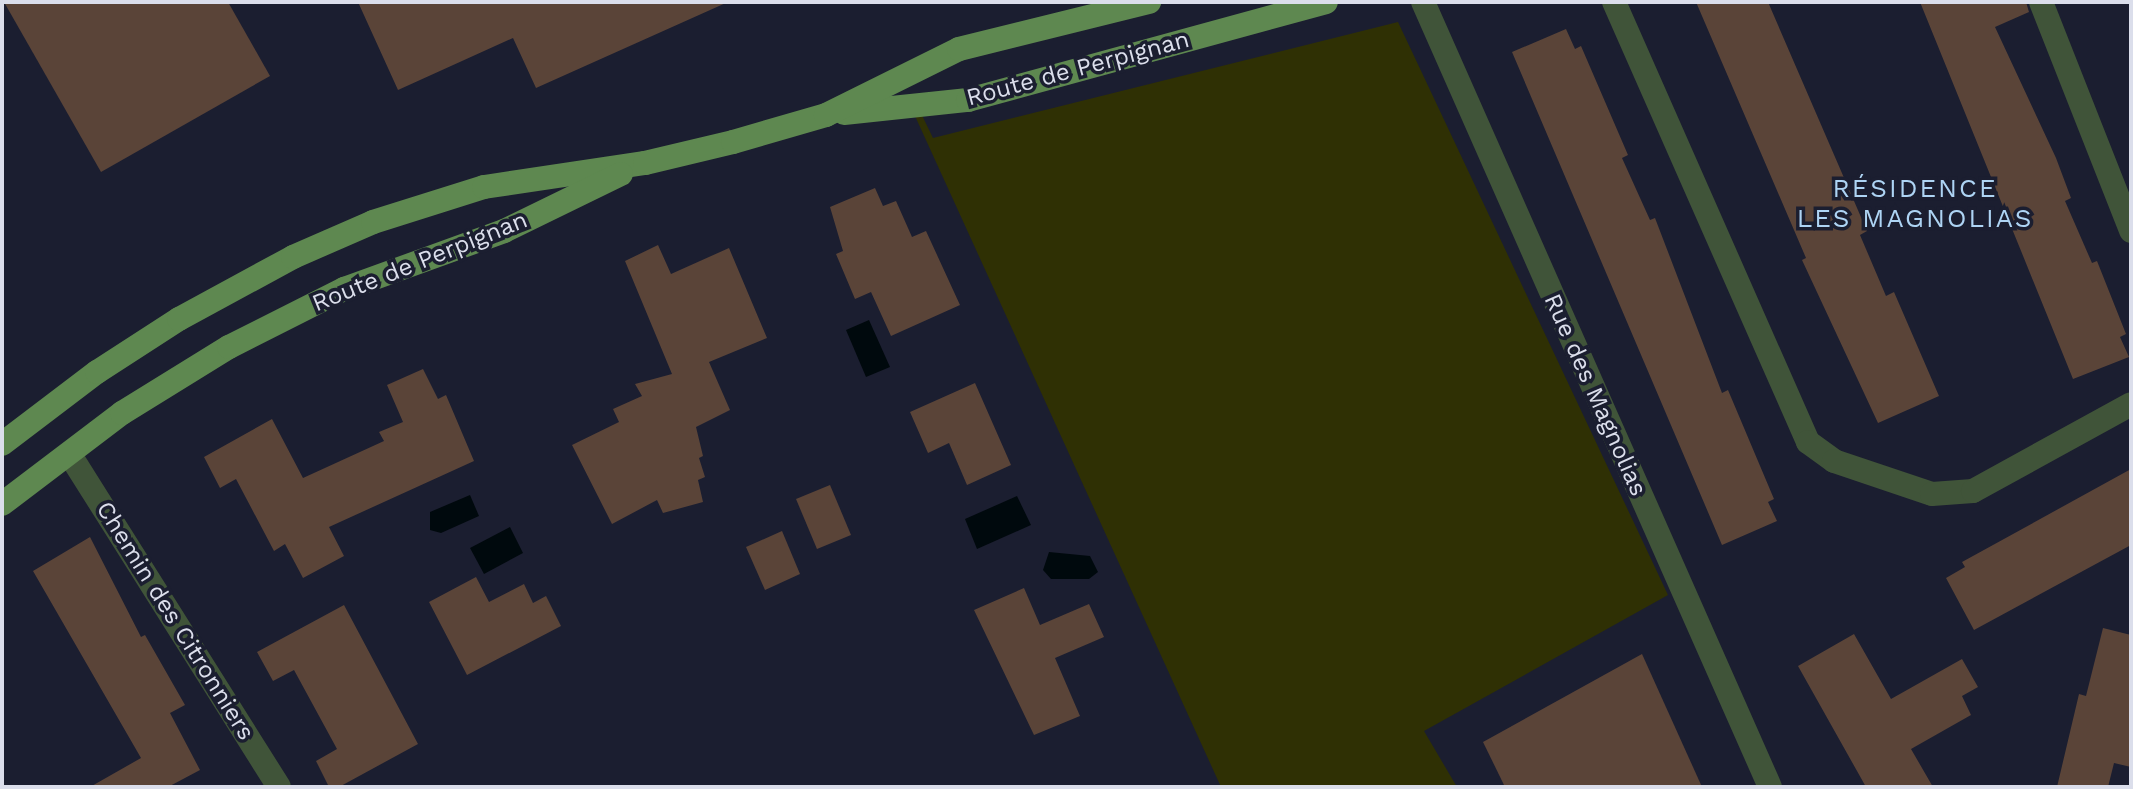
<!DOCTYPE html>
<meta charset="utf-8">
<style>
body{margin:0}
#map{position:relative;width:2133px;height:789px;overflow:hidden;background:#1b1e30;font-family:"Work Sans",sans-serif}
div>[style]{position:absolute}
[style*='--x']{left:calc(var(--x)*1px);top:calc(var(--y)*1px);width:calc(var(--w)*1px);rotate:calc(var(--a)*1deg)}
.green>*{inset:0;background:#2f3004}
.water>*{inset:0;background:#00090d}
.building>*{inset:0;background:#5a4438}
.minor>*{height:24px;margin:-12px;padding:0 12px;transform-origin:12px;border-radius:12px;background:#405439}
.major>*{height:24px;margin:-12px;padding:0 12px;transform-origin:12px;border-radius:12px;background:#5e8850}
span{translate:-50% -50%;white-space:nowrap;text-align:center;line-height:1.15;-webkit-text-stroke:7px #1b1e30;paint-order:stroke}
.street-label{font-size:24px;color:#dbdeeb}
.neighbourhood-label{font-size:26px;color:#aed4f4;letter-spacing:2px}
.frame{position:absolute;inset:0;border:4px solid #dbdeeb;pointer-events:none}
</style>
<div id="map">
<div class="green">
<i style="clip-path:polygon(1398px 22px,1668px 595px,1424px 731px,1457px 787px,1221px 787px,915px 116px,919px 109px,933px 138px)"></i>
</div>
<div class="water">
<i style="clip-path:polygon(869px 320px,890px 367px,866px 377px,846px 330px)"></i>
<i style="clip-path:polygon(470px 495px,479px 516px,441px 533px,430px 530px,430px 512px)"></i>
<i style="clip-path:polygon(1017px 496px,1031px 525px,977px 549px,965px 519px)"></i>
<i style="clip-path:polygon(510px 527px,523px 553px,484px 574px,470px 548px)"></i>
<i style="clip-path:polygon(1049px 552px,1090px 556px,1098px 572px,1089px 579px,1051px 579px,1043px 570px)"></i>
</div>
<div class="building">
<i style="clip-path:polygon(4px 2px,228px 2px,270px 76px,101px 172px)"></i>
<i style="clip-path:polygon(358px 2px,728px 2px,536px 88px,513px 38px,398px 90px)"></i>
<i style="clip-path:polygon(1696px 2px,1768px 2px,1867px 231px,1860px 235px,1886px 296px,1894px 292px,1939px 396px,1878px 423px,1802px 260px,1806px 258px)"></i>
<i style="clip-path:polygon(1920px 2px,2026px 2px,2029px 12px,1995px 27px,2056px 158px,2071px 198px,2065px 201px,2092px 263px,2097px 261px,2126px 334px,2120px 337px,2129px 357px,2073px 379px)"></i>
<i style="clip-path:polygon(1566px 29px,1575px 49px,1581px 46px,1628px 155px,1622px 158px,1650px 220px,1655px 218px,1722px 393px,1728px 390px,1774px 499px,1768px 502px,1777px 521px,1722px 545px,1512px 52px)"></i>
<i style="clip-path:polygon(875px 188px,883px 206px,896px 201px,912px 237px,926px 231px,960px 305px,891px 336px,871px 292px,855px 299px,836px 254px,843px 251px,830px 207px)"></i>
<i style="clip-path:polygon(658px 245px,671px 274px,729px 248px,767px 338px,709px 362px,730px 410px,696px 427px,703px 456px,699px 458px,705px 477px,698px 480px,703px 502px,663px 513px,657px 500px,612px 524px,572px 445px,619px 422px,613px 409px,642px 396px,635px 384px,672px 374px,625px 261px)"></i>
<i style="clip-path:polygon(423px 369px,438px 399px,446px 395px,474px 461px,329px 527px,344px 556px,303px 578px,285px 544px,274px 551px,236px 479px,220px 488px,204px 457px,272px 419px,303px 478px,384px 441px,379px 432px,403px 422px,387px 385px)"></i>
<i style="clip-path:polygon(975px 383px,1011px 465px,967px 485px,949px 443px,928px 453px,910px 412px)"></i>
<i style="clip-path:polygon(2131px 469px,2131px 545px,1974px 630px,1946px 578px,1965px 567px,1962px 562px)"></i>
<i style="clip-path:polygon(830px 485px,851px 535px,817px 549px,796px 499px)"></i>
<i style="clip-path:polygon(782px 531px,800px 574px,765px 590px,746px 547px)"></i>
<i style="clip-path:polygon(90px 537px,141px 637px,145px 635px,185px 705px,170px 713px,200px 770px,168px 787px,90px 787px,141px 758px,33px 571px)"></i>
<i style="clip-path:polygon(476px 577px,489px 602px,524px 584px,533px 603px,546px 596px,561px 626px,467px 675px,429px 602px)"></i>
<i style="clip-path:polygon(1024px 588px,1040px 625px,1089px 604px,1104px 637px,1055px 658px,1080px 716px,1034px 735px,974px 610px)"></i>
<i style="clip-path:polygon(344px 605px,418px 744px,339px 787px,329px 787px,316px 761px,337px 749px,294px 670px,273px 681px,257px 652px)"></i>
<i style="clip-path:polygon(2103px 628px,2131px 635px,2131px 767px,2114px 763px,2108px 787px,2057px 787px,2079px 694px,2086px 696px)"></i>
<i style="clip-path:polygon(1854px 634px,1891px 699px,1962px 659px,1978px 687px,1962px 696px,1971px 715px,1911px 749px,1933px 787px,1866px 787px,1798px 666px)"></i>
<i style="clip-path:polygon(1642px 654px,1702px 787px,1505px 787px,1483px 742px)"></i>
</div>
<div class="minor">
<i style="--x:1423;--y:2;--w:858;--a:66.15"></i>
<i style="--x:1614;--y:2;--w:481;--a:66.2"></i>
<i style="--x:1808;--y:442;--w:32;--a:36"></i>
<i style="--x:1834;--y:461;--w:103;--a:18.6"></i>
<i style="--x:1932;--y:494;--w:41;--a:-4.2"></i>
<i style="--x:1973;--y:491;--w:180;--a:-28.8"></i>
<i style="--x:2041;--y:2;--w:246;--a:68.5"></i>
<i style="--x:70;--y:455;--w:392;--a:57.8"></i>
</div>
<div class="major">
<i style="--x:844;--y:113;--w:125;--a:-6"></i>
<i style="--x:968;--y:100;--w:371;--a:-15.3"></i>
<i style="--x:2;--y:444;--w:119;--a:-37.2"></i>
<i style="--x:97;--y:372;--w:98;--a:-32.9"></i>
<i style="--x:179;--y:319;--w:130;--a:-28.5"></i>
<i style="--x:293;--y:257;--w:87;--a:-23.6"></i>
<i style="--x:373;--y:222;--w:116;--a:-17.5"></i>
<i style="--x:484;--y:187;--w:163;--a:-8.5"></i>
<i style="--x:645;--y:163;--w:90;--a:-13.4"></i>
<i style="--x:733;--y:142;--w:97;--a:-16.2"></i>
<i style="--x:826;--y:115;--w:148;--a:-26.4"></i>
<i style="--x:959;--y:49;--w:196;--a:-13.9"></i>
<i style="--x:2;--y:504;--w:151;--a:-37.2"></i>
<i style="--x:122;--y:413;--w:126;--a:-31.7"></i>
<i style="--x:229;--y:347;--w:129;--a:-26.8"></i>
<i style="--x:344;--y:289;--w:170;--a:-19.9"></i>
<i style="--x:504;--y:231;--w:130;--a:-26"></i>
</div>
<div class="street-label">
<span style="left:1078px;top:69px;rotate:-15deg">Route de Perpignan</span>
<span style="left:420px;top:262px;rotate:-22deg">Route de Perpignan</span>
<span style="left:1595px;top:395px;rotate:66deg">Rue des Magnolias</span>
<span style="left:175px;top:621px;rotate:58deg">Chemin des Citronniers</span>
</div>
<div class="neighbourhood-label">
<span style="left:1915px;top:204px">RÉSIDENCE<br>LES MAGNOLIAS</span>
</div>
<div class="frame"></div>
</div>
